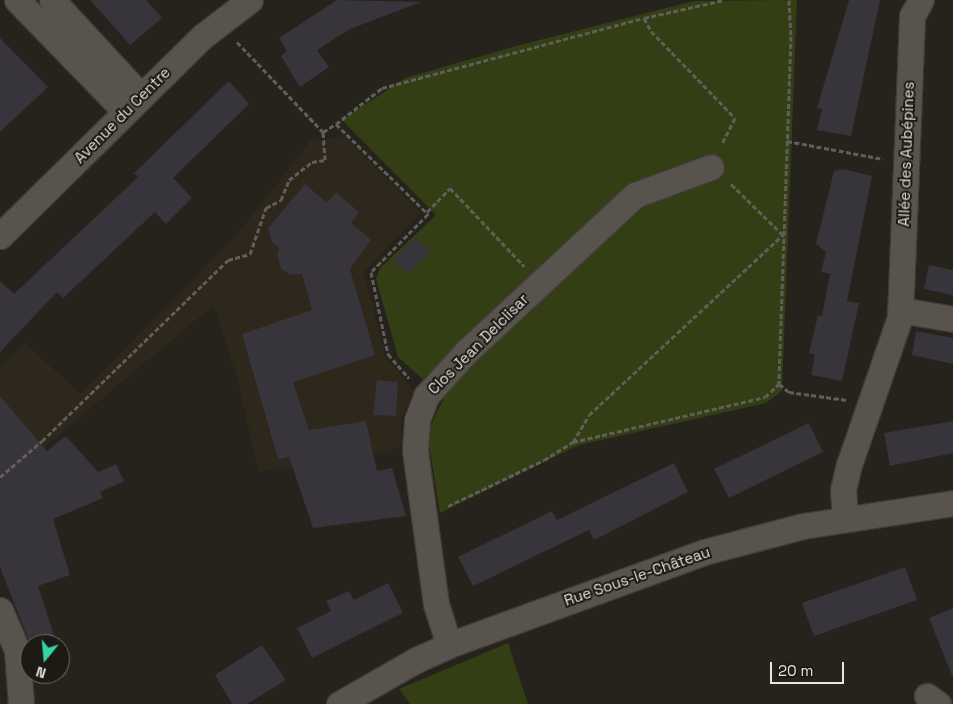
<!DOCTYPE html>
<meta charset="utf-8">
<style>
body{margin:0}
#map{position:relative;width:953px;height:704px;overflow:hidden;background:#26221c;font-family:"Space Grotesk",sans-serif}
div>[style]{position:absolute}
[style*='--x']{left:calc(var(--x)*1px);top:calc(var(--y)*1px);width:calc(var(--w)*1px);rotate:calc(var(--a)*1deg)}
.built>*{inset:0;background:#2e271b}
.green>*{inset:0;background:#343e14}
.building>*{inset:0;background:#37343b}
.path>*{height:3px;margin-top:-1.5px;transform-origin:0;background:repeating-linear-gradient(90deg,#615d58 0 5px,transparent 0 7.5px)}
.roads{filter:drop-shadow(1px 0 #3f3c37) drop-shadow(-1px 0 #3f3c37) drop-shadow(0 1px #3f3c37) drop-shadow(0 -1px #3f3c37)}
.minor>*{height:25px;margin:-12.5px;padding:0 12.5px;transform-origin:12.5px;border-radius:12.5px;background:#58544d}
span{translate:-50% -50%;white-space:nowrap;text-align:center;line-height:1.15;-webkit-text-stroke:4px #1d1913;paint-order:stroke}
.street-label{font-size:15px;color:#e7e5e0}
.north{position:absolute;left:20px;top:634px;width:50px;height:50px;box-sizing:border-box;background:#1d1913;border:1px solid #6e6b65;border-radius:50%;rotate:197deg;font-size:14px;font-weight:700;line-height:20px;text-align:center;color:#e7e5e0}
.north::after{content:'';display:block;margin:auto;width:18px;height:22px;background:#32d4a8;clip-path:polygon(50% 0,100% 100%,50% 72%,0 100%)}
.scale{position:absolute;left:770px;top:662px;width:74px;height:22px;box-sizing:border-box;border:2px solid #e7e5e0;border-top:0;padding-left:6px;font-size:15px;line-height:18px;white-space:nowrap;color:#e7e5e0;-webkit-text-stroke:4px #1d1913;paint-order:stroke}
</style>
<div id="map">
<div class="built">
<i style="clip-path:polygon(345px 136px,421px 213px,364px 272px,386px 358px,414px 390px,401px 419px,401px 445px,392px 451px,259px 472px,236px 375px,214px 305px,0 484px,0 366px,26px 343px,80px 394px,235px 237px,310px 141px)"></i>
</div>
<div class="green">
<i style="clip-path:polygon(797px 0,782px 391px,766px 403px,579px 445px,440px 513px,427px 433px,444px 398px,398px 357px,376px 279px,380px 268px,436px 215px,342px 120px,405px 78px,520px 45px,694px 1px)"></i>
<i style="clip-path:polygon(508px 643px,528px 704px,410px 704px,399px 689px)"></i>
</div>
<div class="building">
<i style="clip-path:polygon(90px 0,146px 0,162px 18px,130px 45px)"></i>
<i style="clip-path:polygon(337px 0,421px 2px,350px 29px,317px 50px,329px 67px,300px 87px,281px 56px,287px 51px,279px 38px)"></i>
<i style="clip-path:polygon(849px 0,880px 0,851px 136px,817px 130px,822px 109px,817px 108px)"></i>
<i style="clip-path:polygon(0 38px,48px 87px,0 132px)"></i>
<i style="clip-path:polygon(229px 81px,249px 104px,173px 178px,192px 198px,166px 224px,155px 212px,63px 298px,57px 292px,0 352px,0 281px,14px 294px,138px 177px,134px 173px)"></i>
<i style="clip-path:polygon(843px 169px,872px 176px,847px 301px,859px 303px,842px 381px,811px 375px,815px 355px,809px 353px,818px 315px,822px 316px,830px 274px,821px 272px,826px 252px,816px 244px,834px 171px)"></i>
<i style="clip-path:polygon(305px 184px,327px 203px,336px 192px,359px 212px,351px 223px,371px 240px,350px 269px,375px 355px,293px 382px,309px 430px,366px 421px,377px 471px,392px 468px,406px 516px,313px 528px,289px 457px,278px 459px,242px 334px,312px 310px,302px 274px,291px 275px,281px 269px,277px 255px,279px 248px,272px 242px,268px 228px)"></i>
<i style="clip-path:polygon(416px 237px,430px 252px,407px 273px,393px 259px)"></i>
<i style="clip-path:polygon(929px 265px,953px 270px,953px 295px,924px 289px)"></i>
<i style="clip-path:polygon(916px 331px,953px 338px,953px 364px,912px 355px)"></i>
<i style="clip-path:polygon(377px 380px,398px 382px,396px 416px,373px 415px)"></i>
<i style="clip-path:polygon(0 396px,47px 451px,66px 436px,98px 472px,116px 464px,124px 481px,100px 492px,103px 498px,53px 519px,70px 575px,38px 586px,57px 644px,30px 644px,0 567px)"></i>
<i style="clip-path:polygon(953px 421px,953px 453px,890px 466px,884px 433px)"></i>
<i style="clip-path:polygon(809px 423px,823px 452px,729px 498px,714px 469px)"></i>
<i style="clip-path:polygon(674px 463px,688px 492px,594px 540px,589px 530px,473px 586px,458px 557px,552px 511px,557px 520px)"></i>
<i style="clip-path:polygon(905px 567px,917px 600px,814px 636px,802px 603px)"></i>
<i style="clip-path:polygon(388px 583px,403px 613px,312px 658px,297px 628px,331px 611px,326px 601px,349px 591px,354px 600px)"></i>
<i style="clip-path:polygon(953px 608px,953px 676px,952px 676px,929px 618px)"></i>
<i style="clip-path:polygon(262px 645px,286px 680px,247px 704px,232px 704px,215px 675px)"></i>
<i style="clip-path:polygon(60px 654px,67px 675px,39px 684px,35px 674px,60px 674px)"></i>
</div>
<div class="path">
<i style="--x:789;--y:0;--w:36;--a:87"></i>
<i style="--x:791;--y:36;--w:348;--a:92"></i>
<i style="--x:779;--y:384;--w:13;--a:39"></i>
<i style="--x:789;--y:392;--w:58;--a:8"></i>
<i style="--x:644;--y:18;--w:15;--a:62"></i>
<i style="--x:651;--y:31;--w:121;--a:46"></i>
<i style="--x:735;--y:118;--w:30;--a:117"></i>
<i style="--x:237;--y:42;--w:124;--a:46.3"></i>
<i style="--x:323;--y:132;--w:15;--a:-32"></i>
<i style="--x:336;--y:124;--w:129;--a:44.4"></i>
<i style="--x:428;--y:214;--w:81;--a:134.5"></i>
<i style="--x:371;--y:272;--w:84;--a:78.3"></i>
<i style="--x:388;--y:354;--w:32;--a:49"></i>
<i style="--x:336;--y:124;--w:58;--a:-38"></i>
<i style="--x:382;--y:88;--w:271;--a:-15"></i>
<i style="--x:644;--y:18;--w:82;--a:-12.7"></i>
<i style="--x:787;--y:141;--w:98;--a:10.6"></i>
<i style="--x:427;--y:212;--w:33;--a:-46"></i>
<i style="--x:450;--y:188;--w:108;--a:46.5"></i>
<i style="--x:573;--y:442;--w:31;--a:-59"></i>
<i style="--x:589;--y:415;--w:265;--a:-42.9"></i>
<i style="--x:783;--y:235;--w:74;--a:-135.5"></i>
<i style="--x:0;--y:477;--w:55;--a:-40.6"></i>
<i style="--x:42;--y:441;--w:260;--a:-44.2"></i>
<i style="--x:228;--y:260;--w:23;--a:-15"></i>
<i style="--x:250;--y:254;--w:49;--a:-70.8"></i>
<i style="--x:266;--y:208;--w:17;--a:-28"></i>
<i style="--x:281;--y:200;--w:22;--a:-68"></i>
<i style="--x:289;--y:180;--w:29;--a:-38"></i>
<i style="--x:312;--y:162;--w:13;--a:-9"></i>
<i style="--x:325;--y:160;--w:28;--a:-94"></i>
<i style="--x:448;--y:506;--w:106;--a:-25.6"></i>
<i style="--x:544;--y:460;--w:34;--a:-32"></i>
<i style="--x:573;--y:442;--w:197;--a:-13.2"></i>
<i style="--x:765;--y:397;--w:19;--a:-43"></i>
</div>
<div class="roads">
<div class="minor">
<i style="--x:17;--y:0;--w:155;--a:45.8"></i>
<i style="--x:52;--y:0;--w:131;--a:47.2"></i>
<i style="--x:0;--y:236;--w:285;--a:-44.6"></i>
<i style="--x:203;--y:36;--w:59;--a:-37.5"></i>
<i style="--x:900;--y:310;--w:54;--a:9.6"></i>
<i style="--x:845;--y:518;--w:28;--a:-94"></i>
<i style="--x:843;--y:490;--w:26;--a:-77"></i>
<i style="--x:849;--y:465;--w:157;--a:-71"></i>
<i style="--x:900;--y:317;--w:301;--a:-87.7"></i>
<i style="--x:912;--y:16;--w:18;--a:-61"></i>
<i style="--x:0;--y:610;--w:43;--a:67"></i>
<i style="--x:17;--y:650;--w:54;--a:85.8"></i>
<i style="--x:449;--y:645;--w:43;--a:-107.6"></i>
<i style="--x:436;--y:604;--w:155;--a:-97.8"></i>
<i style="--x:415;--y:450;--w:30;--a:-86"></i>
<i style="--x:417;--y:420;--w:26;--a:-69"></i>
<i style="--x:426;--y:396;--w:59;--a:-47.7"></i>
<i style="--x:466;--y:352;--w:231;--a:-42.9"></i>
<i style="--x:635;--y:195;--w:81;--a:-20.2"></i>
<i style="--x:927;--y:696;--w:14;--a:36"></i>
<i style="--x:339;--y:704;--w:89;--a:-29.7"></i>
<i style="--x:416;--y:660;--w:36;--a:-24"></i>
<i style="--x:449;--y:645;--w:271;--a:-20"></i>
<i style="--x:704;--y:552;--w:102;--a:-14.7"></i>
<i style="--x:803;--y:526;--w:152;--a:-8.7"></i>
</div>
</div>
<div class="street-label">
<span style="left:122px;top:115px;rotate:-45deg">Avenue du Centre</span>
<span style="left:906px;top:154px;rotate:-88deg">Allée des Aubépines</span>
<span style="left:478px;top:344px;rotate:-45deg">Clos Jean Delclisar</span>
<span style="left:637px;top:576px;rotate:-19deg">Rue Sous-le-Château</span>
</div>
<div class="north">N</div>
<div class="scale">20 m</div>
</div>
